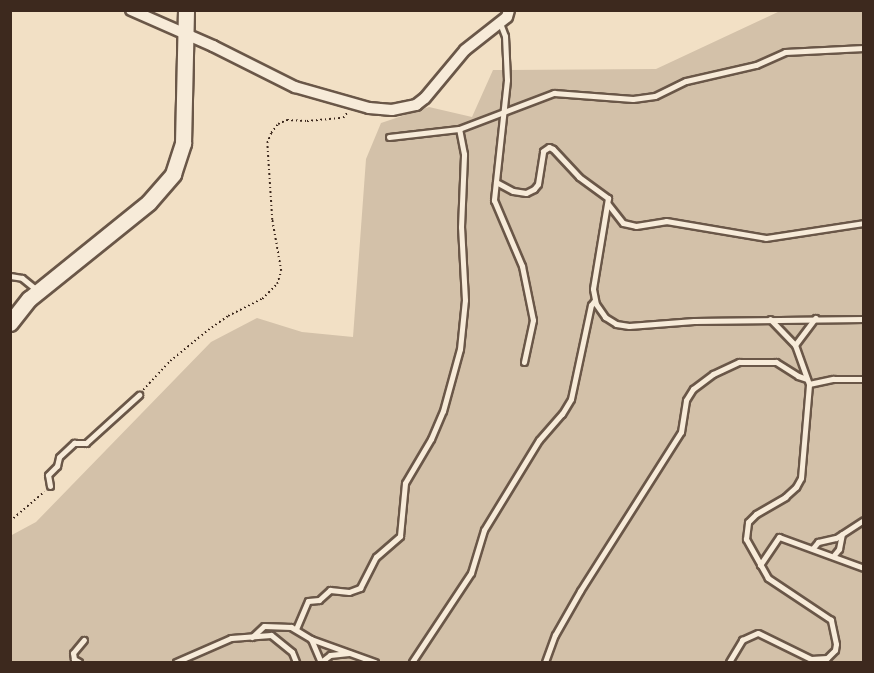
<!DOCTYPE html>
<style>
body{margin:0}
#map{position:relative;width:874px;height:673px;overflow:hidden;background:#f2e0c5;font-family:Alegreya,serif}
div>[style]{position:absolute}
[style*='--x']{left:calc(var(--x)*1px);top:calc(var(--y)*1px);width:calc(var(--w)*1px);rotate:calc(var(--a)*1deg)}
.green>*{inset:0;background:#d3c1a9}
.path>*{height:1.5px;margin-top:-0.75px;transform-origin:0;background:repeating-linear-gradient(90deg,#3d291e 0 1.5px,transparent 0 4.5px)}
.roads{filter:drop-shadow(2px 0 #6a5748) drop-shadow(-2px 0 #6a5748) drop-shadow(0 2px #6a5748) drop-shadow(0 -2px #6a5748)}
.lane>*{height:5px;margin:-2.5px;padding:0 2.5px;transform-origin:2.5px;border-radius:2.5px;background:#f7ebd9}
.street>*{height:10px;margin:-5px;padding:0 5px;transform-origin:5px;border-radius:5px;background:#f7ebd9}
.secondary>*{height:15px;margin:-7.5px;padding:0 7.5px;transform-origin:7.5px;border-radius:7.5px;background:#f7ebd9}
span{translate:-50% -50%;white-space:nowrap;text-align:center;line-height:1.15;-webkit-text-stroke:5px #f7ebd9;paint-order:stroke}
.frame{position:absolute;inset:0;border:12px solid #3d291e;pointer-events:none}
</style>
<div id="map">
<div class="green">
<i style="clip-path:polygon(780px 11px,863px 11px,863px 662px,11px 662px,10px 536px,36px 522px,211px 342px,257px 318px,302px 332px,353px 337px,366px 159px,381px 123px,429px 107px,472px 117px,493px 70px,656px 69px)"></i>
</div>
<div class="path">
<i style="--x:143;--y:390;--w:40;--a:-47"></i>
<i style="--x:170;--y:361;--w:49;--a:-39.2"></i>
<i style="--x:208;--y:330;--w:24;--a:-35"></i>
<i style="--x:228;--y:316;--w:38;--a:-27"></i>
<i style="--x:262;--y:299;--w:21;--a:-45"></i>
<i style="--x:277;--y:284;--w:14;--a:-73"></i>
<i style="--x:281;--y:271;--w:52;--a:-100"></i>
<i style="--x:272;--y:220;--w:77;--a:-93.7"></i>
<i style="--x:267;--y:143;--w:11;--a:-68"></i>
<i style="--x:271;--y:133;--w:11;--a:-52"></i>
<i style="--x:278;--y:124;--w:10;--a:-24"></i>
<i style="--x:287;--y:120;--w:20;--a:3"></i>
<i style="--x:307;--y:121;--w:36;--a:-5"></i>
<i style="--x:343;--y:118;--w:6;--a:-51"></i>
<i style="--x:10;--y:521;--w:45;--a:-40.5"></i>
</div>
<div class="roads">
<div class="lane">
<i style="--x:500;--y:23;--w:14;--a:69"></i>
<i style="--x:505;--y:36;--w:44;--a:87.4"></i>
<i style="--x:507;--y:80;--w:121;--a:96.2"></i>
<i style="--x:494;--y:200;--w:72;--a:67"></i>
<i style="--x:522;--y:266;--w:55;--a:78.5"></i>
<i style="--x:533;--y:320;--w:43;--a:102.1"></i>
<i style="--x:389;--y:137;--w:70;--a:-6.5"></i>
<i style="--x:496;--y:182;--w:19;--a:28"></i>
<i style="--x:513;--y:191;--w:13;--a:9"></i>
<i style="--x:526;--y:193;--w:9;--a:-27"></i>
<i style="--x:534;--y:189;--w:6;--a:-51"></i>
<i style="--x:538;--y:184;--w:33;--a:-81"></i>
<i style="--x:543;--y:151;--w:7;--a:-34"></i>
<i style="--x:549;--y:147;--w:4;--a:27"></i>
<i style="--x:553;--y:149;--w:38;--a:47"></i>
<i style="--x:579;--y:177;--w:36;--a:36"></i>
<i style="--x:608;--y:198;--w:92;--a:99.4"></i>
<i style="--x:593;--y:289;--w:15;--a:79"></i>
<i style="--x:596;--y:304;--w:16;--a:55"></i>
<i style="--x:605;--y:317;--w:13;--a:32"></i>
<i style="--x:616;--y:324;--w:13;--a:9"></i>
<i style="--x:629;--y:326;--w:65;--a:-4.4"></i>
<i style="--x:694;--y:321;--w:170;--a:-0.7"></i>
<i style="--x:608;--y:204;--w:24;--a:52"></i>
<i style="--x:623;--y:223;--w:13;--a:13"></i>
<i style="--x:636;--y:226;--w:30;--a:-9"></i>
<i style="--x:666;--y:221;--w:101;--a:9.6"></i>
<i style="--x:766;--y:238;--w:99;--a:-8.7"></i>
<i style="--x:10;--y:276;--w:12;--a:9"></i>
<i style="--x:22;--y:278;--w:19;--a:39"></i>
<i style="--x:795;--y:345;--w:34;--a:-53"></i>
<i style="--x:809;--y:384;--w:25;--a:-12"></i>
<i style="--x:833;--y:379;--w:31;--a:0"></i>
<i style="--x:50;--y:486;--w:11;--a:-100"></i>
<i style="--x:48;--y:475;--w:13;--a:-45"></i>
<i style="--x:57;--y:466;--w:9;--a:-77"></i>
<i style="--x:59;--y:457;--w:21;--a:-43"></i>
<i style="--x:74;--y:443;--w:12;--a:0"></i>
<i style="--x:86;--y:443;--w:72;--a:-42.2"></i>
<i style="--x:813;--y:548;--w:8;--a:-50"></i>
<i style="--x:818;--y:542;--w:18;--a:-13"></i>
<i style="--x:836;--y:538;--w:33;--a:-33"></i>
<i style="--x:834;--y:555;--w:8;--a:-50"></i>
<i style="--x:839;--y:549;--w:15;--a:-79"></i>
<i style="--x:760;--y:565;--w:34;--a:-56"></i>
<i style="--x:779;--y:537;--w:90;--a:20"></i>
<i style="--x:296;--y:629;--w:30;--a:-67"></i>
<i style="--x:308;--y:601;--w:11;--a:-5"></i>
<i style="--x:319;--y:600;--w:15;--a:-42"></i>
<i style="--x:330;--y:590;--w:19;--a:6"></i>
<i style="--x:349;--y:592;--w:12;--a:-20"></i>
<i style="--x:360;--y:588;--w:35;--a:-63"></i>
<i style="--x:376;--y:557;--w:32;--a:-41"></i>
<i style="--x:400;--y:536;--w:53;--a:-84.6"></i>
<i style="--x:405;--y:483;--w:51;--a:-59.4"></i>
<i style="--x:431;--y:439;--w:30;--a:-67"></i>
<i style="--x:443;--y:411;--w:64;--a:-74.7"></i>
<i style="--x:460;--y:349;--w:49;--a:-84.2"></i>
<i style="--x:465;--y:300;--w:73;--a:-93.1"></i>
<i style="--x:461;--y:227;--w:73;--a:-87.6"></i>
<i style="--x:464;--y:154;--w:25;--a:-101"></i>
<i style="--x:459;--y:129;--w:102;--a:-20.8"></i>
<i style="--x:554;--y:93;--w:79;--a:4.3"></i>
<i style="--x:633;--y:99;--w:22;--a:-8"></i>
<i style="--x:655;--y:96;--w:34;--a:-26"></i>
<i style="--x:686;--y:81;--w:72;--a:-12.9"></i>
<i style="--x:756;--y:65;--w:32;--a:-24"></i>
<i style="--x:785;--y:52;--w:79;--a:-2.9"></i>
<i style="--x:252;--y:637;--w:16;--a:-43"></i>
<i style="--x:264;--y:626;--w:27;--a:2"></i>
<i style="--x:291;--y:627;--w:23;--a:31"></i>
<i style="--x:311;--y:639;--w:25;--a:67"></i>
<i style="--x:311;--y:639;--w:68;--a:19.8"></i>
<i style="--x:79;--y:662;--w:6;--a:-149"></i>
<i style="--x:74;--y:659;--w:6;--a:-99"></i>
<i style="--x:73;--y:653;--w:17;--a:-50"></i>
<i style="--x:176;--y:662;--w:60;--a:-23.6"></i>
<i style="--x:231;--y:638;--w:40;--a:-4.3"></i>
<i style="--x:271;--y:635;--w:27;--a:39"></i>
<i style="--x:292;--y:652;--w:11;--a:68"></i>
<i style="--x:321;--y:662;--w:11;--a:-38"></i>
<i style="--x:330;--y:655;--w:19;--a:-6"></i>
<i style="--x:412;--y:662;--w:107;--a:-56.5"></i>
<i style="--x:471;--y:573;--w:45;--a:-73.2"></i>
<i style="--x:484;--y:530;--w:105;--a:-58.6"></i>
<i style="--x:539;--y:440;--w:35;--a:-49"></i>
<i style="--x:562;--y:414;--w:17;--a:-59"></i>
<i style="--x:571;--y:399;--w:96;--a:-78"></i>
<i style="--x:591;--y:305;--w:6;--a:-51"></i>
<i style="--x:545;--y:662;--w:29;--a:-70"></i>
<i style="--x:555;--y:635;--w:51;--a:-60.4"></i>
<i style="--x:580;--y:591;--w:188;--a:-57.6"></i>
<i style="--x:681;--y:432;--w:32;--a:-81"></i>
<i style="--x:686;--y:400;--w:13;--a:-58"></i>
<i style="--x:693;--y:389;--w:25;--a:-37"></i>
<i style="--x:713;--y:374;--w:29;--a:-25"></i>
<i style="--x:739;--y:362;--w:37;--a:0"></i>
<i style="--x:776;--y:362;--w:26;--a:32"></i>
<i style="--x:798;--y:376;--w:9;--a:18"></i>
<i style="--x:729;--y:662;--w:26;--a:-59"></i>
<i style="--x:742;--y:640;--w:17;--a:-24"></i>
<i style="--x:758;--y:633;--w:59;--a:26.1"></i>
<i style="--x:811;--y:659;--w:16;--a:-4"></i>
<i style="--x:827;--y:658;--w:11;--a:-45"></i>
<i style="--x:835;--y:650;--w:6;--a:-81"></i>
<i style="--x:836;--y:644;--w:25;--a:-102"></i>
<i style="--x:831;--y:620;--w:76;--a:-146.3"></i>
<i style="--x:768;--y:578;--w:45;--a:-119.4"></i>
<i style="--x:746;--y:539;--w:17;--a:-83"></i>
<i style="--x:748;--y:522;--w:11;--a:-45"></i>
<i style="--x:756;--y:514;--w:34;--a:-30"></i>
<i style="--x:785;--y:497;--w:15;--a:-42"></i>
<i style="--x:796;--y:487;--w:10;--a:-61"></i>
<i style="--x:801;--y:478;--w:94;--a:-85.1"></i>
<i style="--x:809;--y:384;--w:41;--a:-109.7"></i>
<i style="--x:795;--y:345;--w:36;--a:-134"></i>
</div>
<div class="street">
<i style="--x:131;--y:10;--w:90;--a:23.7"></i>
<i style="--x:213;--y:46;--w:92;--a:26.6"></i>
<i style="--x:295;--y:87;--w:77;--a:15.8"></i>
<i style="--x:369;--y:108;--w:23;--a:5"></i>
<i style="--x:392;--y:110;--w:25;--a:-12"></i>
<i style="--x:416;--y:105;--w:11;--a:-38"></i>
<i style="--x:425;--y:98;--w:62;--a:-50.2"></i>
<i style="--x:465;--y:50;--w:53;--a:-38.2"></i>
<i style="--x:507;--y:17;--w:7;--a:-74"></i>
</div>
<div class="secondary">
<i style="--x:10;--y:323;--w:31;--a:-52"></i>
<i style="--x:29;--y:299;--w:154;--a:-38.9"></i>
<i style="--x:149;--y:202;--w:37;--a:-49"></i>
<i style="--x:173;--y:174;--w:33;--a:-72"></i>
<i style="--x:183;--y:143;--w:133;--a:-88.7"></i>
</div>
</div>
<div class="frame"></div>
</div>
